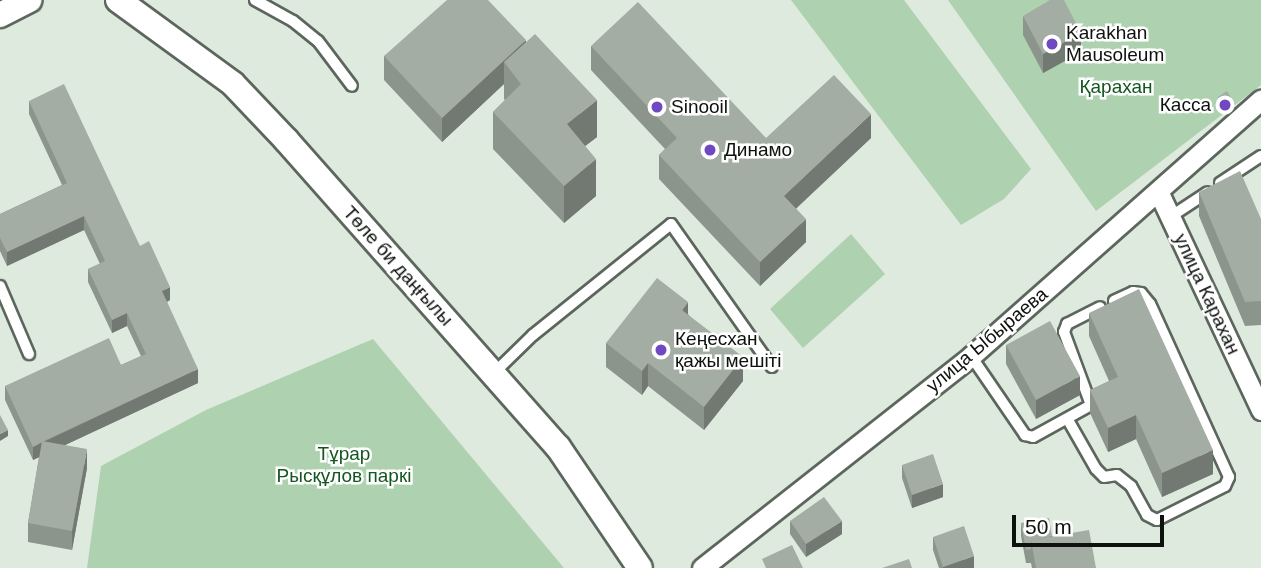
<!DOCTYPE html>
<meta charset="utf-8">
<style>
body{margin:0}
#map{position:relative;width:1261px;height:568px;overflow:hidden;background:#dfeadf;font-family:Helvetica,sans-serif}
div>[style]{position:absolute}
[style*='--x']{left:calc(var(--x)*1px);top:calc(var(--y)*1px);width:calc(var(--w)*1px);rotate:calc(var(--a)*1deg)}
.green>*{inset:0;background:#aed1b0}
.roads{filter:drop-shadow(2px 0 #5c665d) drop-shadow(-2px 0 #5c665d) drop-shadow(0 2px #5c665d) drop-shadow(0 -2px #5c665d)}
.service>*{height:10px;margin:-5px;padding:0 5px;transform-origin:5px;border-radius:5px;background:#fff}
.minor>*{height:19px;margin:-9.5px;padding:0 9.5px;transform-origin:9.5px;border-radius:9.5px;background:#fff}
.tertiary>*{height:24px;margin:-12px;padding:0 12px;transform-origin:12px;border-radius:12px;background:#fff}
.wall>*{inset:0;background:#8c958c}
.shaded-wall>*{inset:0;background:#727972}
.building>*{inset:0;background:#a3ada3}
.dots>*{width:19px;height:19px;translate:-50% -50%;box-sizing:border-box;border:4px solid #fff;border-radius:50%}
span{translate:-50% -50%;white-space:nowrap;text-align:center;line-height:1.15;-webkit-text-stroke:5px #fff;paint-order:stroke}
.poi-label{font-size:19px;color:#0e120e}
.left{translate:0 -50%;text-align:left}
.right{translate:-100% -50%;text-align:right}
.park-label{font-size:19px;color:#135620}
.street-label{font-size:19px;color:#0e120e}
.scale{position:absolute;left:1012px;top:515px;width:152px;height:32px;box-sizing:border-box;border:4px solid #0e120e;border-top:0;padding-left:9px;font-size:21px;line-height:24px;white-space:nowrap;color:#0e120e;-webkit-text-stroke:5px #fff;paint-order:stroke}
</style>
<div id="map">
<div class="green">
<i style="clip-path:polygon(791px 0,904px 0,1031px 169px,1004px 199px,961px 225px)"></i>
<i style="clip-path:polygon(948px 0,1261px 0,1261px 85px,1096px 211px)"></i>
<i style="clip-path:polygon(851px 234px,885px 274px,803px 348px,770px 309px)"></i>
<i style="clip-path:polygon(373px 339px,564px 568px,87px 568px,101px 466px,206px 410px)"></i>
</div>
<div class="roads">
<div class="service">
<i style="--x:255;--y:0;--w:43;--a:28.9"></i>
<i style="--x:293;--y:21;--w:32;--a:39"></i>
<i style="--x:318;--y:41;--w:56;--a:52.9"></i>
<i style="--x:1220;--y:183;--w:49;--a:-33.4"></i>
<i style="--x:1170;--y:217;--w:45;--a:-33.3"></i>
<i style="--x:0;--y:286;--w:74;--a:66.9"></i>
<i style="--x:971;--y:356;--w:96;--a:55.6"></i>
<i style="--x:1025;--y:435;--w:8;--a:14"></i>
<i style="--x:1033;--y:437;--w:66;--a:-28.9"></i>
<i style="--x:1091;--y:405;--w:78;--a:-110.3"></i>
<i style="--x:1064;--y:332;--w:9;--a:-69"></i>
<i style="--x:1067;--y:324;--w:37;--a:-27"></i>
<i style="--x:494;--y:373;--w:54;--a:-44.3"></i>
<i style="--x:533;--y:335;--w:177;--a:-38.8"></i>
<i style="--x:671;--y:224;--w:175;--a:54.8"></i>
<i style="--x:1068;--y:420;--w:56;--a:60.3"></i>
<i style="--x:1096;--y:469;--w:11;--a:45"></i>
<i style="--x:1104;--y:477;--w:13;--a:-9"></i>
<i style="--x:1117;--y:475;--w:18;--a:38"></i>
<i style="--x:1131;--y:486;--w:33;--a:61"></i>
<i style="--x:1147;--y:515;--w:11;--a:27"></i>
<i style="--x:1157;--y:520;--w:76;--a:-26.6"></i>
<i style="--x:1225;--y:486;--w:10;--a:-66"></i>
<i style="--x:1229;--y:477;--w:190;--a:-114.5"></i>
<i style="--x:1150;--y:304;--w:14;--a:-129"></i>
<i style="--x:1141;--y:293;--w:8;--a:-173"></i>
<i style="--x:1133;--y:292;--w:21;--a:155"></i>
</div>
<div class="minor">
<i style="--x:1158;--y:191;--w:242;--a:64.8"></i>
<i style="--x:702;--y:568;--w:342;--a:-38.2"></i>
<i style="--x:971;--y:356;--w:387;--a:-41.5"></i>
</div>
<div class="tertiary">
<i style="--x:118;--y:0;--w:142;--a:36.1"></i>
<i style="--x:233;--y:84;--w:79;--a:46.5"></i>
<i style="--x:287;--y:141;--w:409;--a:48.5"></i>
<i style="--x:558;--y:447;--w:146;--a:55.9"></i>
<i style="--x:0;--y:15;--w:33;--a:-27"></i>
</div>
</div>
<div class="wall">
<i style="clip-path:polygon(1023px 16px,1081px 52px,1043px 73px,1023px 35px)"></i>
<i style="clip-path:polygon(526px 42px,597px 137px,585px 146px,596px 196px,564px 223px,493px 149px,493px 112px,505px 100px,504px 99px,504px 84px,442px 142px,384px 80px,384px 56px)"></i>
<i style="clip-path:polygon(591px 46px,766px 138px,871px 138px,796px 208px,806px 242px,760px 286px,659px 179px,659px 155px,665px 149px,591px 70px)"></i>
<i style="clip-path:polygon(1218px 97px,1232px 106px,1224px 111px,1218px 104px)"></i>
<i style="clip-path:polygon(29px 101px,140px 246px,170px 300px,167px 302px,198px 383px,65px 445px,87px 468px,72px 550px,28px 542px,28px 523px,39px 457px,33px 460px,5px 400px,5px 386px,121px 365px,141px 356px,127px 326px,112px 333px,88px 282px,88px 269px,100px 264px,84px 230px,7px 266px,0 251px,0 214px,62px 185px,29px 114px)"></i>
<i style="clip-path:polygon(1199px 192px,1261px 219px,1261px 325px,1245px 326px,1199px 216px)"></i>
<i style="clip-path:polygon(1089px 313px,1213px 474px,1162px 497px,1136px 439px,1108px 452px,1090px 413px,1090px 390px,1109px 381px,1089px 336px)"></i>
<i style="clip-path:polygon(688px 314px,743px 381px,704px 430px,648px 386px,642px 395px,606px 367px,606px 343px)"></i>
<i style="clip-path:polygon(1006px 345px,1080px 395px,1036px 419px,1006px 364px)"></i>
<i style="clip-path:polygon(902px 465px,943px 497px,912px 508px,902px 478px)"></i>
<i style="clip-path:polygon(790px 521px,842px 534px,806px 557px,790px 534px)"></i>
<i style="clip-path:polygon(1021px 523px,1052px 536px,1096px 568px,1032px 568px,1031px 563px,1026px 563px,1021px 536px)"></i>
<i style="clip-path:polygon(933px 537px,974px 568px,939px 568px,933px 550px)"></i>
</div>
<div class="shaded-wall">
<i style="clip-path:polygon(1081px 33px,1081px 52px,1043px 73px,1043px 54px)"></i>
<i style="clip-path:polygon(526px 40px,526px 63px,504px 62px,504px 84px,442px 142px,442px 118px)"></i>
<i style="clip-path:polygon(1232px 99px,1232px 106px,1224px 111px,1224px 105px)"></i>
<i style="clip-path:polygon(597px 100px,597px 137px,567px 160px,567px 124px)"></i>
<i style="clip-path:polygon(871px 114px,871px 138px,784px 220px,784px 196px)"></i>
<i style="clip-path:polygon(596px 159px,596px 196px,564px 223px,564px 186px)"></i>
<i style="clip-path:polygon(84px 216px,84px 230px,7px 266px,7px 252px)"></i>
<i style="clip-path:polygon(806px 219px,806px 242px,760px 286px,760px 262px)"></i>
<i style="clip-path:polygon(170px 287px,170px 300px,162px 304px,162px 291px)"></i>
<i style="clip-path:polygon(688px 302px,688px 326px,682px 310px)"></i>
<i style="clip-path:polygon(127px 313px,127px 326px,112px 333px,112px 320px)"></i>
<i style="clip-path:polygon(743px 357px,743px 381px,704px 430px,704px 407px)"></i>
<i style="clip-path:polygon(648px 363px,648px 386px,642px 395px,642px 371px)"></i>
<i style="clip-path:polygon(198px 369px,198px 383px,33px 460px,33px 447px)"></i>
<i style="clip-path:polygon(1080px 376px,1080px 395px,1036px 419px,1036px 400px)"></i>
<i style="clip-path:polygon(1136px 415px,1136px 439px,1108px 452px,1108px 428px)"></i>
<i style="clip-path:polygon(8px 430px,8px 436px,0 441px,0 434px)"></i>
<i style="clip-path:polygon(87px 449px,87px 468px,72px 550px,72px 531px)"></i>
<i style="clip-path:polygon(1213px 450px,1213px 474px,1162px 497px,1162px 473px)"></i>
<i style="clip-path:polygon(943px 484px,943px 497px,912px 508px,912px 495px)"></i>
<i style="clip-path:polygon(842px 521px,842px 534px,806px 557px,806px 544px)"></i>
<i style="clip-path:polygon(974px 556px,974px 568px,943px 568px,943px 567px)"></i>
</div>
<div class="building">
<i style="clip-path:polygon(447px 0,488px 0,526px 40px,442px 118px,384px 56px)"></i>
<i style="clip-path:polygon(1050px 0,1064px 0,1081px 33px,1043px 54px,1023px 16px)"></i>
<i style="clip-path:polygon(638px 2px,766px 138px,834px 75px,871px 114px,784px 196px,806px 219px,760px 262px,659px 155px,677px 138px,591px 46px)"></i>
<i style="clip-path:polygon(535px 34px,597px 100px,567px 124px,596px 159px,564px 186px,493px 112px,521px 84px,504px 62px)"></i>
<i style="clip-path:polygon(64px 84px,140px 246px,149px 241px,170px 287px,162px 291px,198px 369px,44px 441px,42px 441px,42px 442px,33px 447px,5px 386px,109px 338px,121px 365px,146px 354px,127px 313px,112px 320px,88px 269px,105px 261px,84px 216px,7px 252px,0 238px,0 214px,67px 183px,29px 101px)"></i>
<i style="clip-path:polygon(1227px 91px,1232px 99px,1224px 105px,1218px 97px)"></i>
<i style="clip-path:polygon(1240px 171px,1261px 219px,1261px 301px,1245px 302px,1199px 192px)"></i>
<i style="clip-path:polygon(657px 278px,688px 302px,682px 310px,743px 357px,704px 407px,648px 363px,642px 371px,606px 343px)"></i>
<i style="clip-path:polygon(1139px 289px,1213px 450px,1162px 473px,1136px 415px,1108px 428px,1090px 390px,1118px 377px,1089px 313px)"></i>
<i style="clip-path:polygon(1050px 321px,1080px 376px,1036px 400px,1006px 345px)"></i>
<i style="clip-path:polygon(0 415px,8px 430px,0 434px)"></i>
<i style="clip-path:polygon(42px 441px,87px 449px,72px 531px,28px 523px)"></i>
<i style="clip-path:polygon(933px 454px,943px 484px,912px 495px,902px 465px)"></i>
<i style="clip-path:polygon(824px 497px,842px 521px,806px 544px,790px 521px)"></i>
<i style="clip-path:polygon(1049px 518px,1052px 536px,1031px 540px,1031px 549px,1026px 550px,1021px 523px)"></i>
<i style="clip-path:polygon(964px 526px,974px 556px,943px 567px,933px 537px)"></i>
<i style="clip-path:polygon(1089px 530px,1096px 568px,1036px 568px,1031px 540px)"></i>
<i style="clip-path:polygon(792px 545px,803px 568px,766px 568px,762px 559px)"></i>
<i style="clip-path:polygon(909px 559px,912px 568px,882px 568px)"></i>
</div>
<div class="dots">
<i style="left:1052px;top:44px;background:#7048c1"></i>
<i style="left:1225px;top:105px;background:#7048c1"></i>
<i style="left:657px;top:107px;background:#7048c1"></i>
<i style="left:710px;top:150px;background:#7048c1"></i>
<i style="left:661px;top:350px;background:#7048c1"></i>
</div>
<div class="poi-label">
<span class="left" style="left:1066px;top:44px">Karakhan<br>Mausoleum</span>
<span class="right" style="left:1211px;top:105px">Касса</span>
<span class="left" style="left:671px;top:107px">Sinooil</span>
<span class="left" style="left:724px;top:150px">Динамо</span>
<span class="left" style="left:675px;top:350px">Кеңесхан<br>қажы мешіті</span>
</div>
<div class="park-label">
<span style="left:1116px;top:87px">Қарахан</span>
<span style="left:344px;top:465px">Тұрар<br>Рысқұлов паркі</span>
</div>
<div class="street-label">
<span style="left:398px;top:266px;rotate:48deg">Төле би даңғылы</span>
<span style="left:1207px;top:294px;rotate:65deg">улица Карахан</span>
<span style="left:987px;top:340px;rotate:-40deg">улица Ыбыраева</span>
</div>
<div class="scale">50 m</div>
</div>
